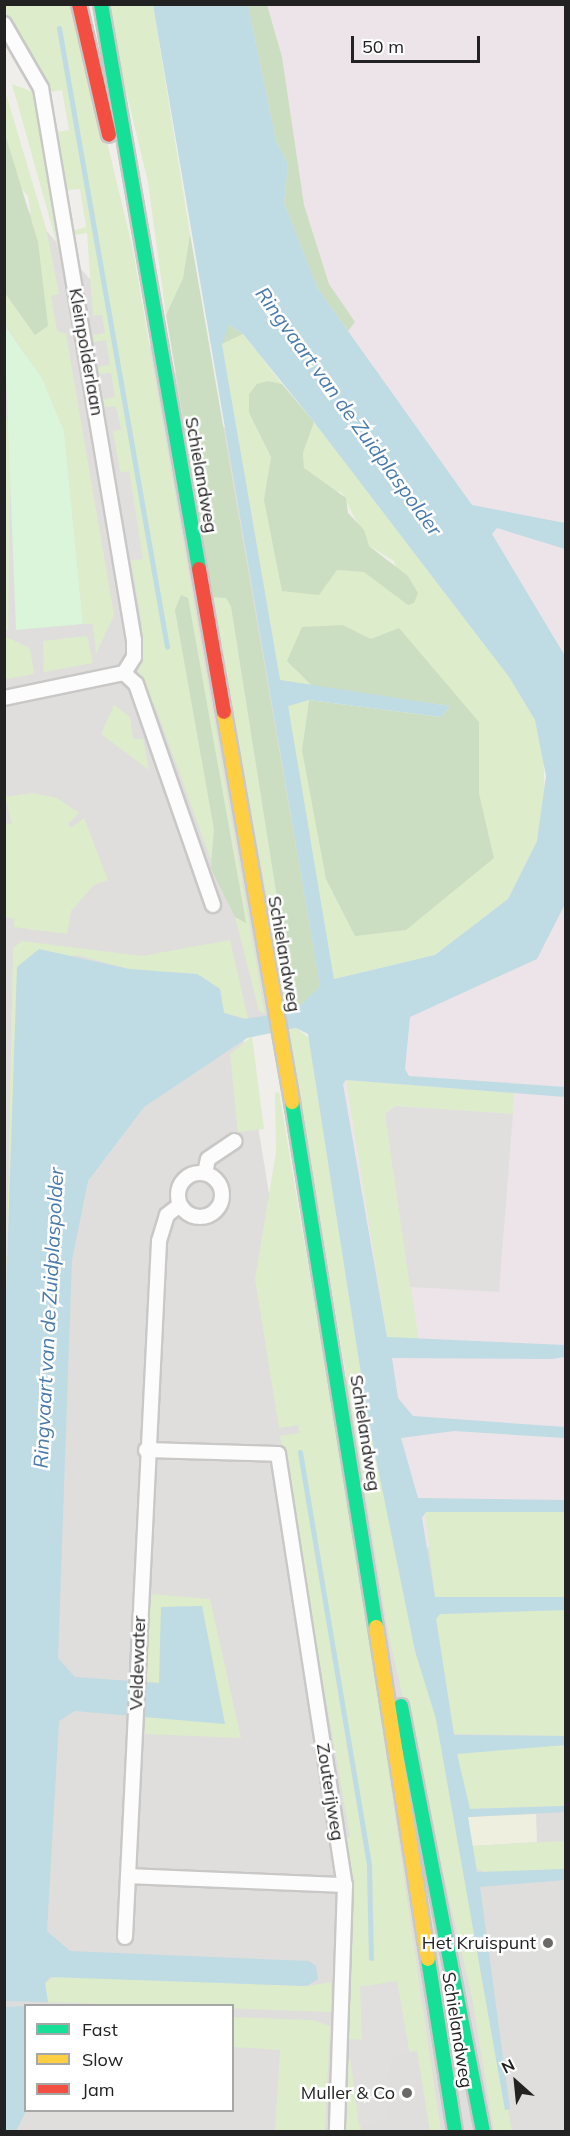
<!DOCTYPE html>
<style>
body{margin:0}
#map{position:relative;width:570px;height:2136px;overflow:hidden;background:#f0eeeb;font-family:Mulish,sans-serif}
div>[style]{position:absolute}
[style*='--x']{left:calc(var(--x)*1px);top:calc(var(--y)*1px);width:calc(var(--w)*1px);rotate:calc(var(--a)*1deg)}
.residential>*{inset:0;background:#dfdedc}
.industrial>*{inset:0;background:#ede4e9}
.religious>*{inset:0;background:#dededc}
.farmland>*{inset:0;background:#efefdf}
.grass>*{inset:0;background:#ddeccb}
.forest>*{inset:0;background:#cbdec1}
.park>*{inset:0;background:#daf5da}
.parking>*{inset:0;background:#e0dfde}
.water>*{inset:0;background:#bfdbe3}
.pier>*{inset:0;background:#dedddd}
.stream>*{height:5px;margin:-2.5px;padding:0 2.5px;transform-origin:2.5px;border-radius:2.5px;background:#bfdbe3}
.roads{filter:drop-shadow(2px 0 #c9c8c7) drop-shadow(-2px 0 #c9c8c7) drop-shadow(0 2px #c9c8c7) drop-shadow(0 -2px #c9c8c7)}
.street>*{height:14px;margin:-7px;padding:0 7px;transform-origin:7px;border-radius:7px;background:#fdfcfc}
.street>.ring{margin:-7px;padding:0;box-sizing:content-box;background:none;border:14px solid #fdfcfc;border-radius:50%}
.fast>*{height:14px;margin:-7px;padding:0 7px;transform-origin:7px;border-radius:7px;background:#16e098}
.slow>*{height:14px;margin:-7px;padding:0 7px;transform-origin:7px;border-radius:7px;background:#ffcf43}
.jam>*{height:14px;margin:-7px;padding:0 7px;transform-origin:7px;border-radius:7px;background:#f24e42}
.dots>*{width:16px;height:16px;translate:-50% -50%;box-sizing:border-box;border:3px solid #fff;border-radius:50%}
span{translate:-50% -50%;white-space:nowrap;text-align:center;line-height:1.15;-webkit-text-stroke:5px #fff;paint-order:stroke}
.street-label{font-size:18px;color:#222}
.poi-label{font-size:18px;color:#222}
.right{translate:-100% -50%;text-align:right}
.water-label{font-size:20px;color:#4a7aab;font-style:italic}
.frame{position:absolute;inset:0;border:6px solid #222;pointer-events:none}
.legend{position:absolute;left:24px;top:2004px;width:210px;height:108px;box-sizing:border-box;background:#fff;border:2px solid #a7a7a7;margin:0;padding:8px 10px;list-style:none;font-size:18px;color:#222}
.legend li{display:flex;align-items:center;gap:12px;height:30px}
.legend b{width:30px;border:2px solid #a7a7a7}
.north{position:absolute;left:486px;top:2052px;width:60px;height:60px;-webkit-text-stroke:4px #fff;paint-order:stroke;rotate:333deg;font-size:16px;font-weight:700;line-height:24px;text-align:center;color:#222}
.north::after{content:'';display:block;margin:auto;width:21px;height:27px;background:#222;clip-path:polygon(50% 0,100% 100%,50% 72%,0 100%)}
.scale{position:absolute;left:351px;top:36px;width:129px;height:27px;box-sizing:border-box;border:3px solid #222;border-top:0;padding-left:8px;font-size:18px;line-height:21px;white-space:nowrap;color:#222;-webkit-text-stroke:4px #fff;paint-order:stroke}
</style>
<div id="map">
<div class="residential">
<i style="clip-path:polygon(evenodd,4px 184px,280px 489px,325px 1002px,243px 1035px,293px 1339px,565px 1533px,565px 2131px,5px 2131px,4px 184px,26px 2006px,232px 2006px,232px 2110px,26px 2110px,26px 2006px)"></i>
</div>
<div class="industrial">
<i style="clip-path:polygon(238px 5px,565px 5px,565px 729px,291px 276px)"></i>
<i style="clip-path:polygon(565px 828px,565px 1537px,409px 1549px,322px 1024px)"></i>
</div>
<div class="religious">
<i style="clip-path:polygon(565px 1925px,565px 1991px,522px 1993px,520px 1960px,532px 1959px,530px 1927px)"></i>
</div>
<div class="farmland">
<i style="clip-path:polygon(536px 1814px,537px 1842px,472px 1846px,467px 1817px)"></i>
</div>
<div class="grass">
<i style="clip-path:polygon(74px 4px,133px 250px,265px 1014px,259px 1011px,235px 917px,246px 922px,188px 598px,175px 609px,214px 829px,211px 860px,157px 711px,138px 675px,142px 625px,131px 560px,143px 559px,121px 499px,132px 497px,129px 472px,120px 472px,113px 431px,121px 429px,116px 406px,105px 407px,103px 399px,115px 397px,111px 373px,99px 374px,98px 367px,110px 365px,106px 340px,94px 342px,93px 335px,105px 333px,102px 315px,93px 316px,87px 233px,75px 235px,75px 230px,86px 227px,80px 189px,67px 190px,57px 132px,69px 130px,62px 90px,51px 92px,5px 11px,5px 5px)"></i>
<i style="clip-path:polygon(105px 5px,153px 5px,190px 234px,183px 278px,166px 315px,148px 182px)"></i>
<i style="clip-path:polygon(12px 84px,33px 92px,36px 102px,66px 277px)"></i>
<i style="clip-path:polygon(4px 87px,46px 228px,59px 294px,51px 296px,57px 331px,66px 334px,114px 615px,96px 654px,93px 624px,83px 624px,64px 431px,42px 378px,5px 324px,5px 293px,35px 335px,48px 325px,28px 196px,16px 182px,5px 134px)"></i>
<i style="clip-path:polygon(243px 334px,282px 384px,268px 381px,249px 394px,249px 413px,271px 457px,264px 500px,337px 570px,364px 572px,382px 581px,408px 605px,394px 561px,369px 546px,342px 493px,321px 485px,304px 468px,303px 453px,314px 422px,509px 677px,535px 720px,543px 752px,545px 800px,537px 841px,508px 899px,435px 955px,334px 979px,288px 706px,309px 700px,302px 750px,494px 858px,479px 793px,479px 722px,371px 639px,343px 625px,287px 661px,312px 686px,280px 680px,222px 344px)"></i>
<i style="clip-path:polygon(4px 407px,11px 438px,8px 631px,4px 628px)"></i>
<i style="clip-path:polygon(213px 597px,226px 598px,231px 606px,295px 1011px,287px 1012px)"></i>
<i style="clip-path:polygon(4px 636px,30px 648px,34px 674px,5px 679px)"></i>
<i style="clip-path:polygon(87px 636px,93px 663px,44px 672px,43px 641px)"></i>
<i style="clip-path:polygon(114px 705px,130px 717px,133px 739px,143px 739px,149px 770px,101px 734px)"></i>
<i style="clip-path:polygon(33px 793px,57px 798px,79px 813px,68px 824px,71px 828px,84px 818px,108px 880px,94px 885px,71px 911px,67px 934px,14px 927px,14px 919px,5px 917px,5px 823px,12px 824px,5px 797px)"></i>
<i style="clip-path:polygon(230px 940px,248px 1019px,224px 1013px,220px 989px,201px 976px,129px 969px,77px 955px,18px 967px,5px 1351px,13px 948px,22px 941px,142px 956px)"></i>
<i style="clip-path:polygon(296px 1028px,309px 1038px,368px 1419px,436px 1719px,512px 2131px,494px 2131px,472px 1998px,389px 1637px,289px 1030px)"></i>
<i style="clip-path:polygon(252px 1036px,264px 1129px,238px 1132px,230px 1054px)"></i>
<i style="clip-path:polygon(346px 1080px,514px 1093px,513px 1114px,395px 1106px,385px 1114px,419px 1341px,387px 1337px)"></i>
<i style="clip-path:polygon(279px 1092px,357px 1555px,441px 2131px,430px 2131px,417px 2051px,409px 2052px,397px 1981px,362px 2040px,349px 2039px,354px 1897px,345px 1838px,350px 1837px,280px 1436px,300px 1433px,298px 1425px,279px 1428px,255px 1279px,276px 1152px,275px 1093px)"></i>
<i style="clip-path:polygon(425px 1512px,565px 1512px,565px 1597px,435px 1597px)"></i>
<i style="clip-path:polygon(151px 1594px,210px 1599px,241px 1738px,145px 1734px,144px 1714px,157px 1715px,158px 1721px,159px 1683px,145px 1682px)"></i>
<i style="clip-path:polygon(565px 1610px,565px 1736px,454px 1734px,436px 1618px,439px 1614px)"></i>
<i style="clip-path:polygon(565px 1745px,565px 1806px,470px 1809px,465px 1804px,457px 1754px,463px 1749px)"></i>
<i style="clip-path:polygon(565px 1841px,565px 1869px,489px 1874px,476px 1868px,472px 1846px)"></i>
<i style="clip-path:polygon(56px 1976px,307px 1986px,331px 1982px,331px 2012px,48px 2002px,45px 1983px)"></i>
<i style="clip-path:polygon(232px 2017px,312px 2020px,330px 2026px,325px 2131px,275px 2131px,280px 2050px,233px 2047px)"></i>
<i style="clip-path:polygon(355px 2056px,361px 2131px,345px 2132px,349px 2059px)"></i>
</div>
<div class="forest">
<i style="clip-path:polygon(248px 5px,267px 5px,282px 57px,304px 205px,329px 284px,355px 322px,348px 331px,318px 289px,284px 203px,288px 164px,276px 141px)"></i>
<i style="clip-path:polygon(5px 134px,38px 242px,48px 326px,35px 335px,5px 293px)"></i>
<i style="clip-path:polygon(190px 234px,320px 986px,295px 1011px,231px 606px,226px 598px,213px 597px,166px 315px,183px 278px)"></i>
<i style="clip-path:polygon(229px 325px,243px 334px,222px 344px,225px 327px)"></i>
<i style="clip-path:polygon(268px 381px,282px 384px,314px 422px,303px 453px,304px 468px,346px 498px,348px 513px,364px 530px,369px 546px,408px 576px,418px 593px,414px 603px,408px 605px,364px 572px,337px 570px,319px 595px,282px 591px,264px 500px,271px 457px,249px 413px,249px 394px,257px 384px)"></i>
<i style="clip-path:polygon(181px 595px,188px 598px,246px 923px,235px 917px,211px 869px,214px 829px,175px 610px)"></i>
<i style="clip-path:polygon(343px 625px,371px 639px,399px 628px,479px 722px,479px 793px,494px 858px,406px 930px,355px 936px,326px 879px,302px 750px,309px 700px,441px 717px,450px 706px,312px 686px,287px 661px,302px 627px)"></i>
</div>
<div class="park">
<i style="clip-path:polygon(4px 324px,42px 378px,64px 431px,83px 624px,16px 630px)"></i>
</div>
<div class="parking">
<i style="clip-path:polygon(129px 471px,143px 559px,131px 560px,116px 473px)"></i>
<i style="clip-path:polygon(395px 1106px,513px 1114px,499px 1292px,410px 1287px,385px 1114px)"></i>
<i style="clip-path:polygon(397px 1981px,409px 2052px,390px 2060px,388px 2119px,359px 2126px,349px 2048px,350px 2039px,362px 2040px,360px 1987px)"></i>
</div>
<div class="water">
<i style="clip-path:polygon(evenodd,153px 5px,248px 5px,276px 141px,288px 164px,284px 203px,318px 289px,472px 505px,565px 523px,565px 549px,497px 528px,492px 534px,565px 656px,565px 904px,537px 959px,410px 1017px,405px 1069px,409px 1076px,565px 1087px,565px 1097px,346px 1080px,343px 1084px,387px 1337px,565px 1345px,565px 1357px,551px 1359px,392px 1358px,398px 1398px,413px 1416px,565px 1427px,565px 1438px,454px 1431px,401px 1438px,418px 1498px,565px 1500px,565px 1512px,426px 1512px,422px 1518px,435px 1597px,565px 1597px,565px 1610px,440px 1614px,436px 1619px,454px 1735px,565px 1736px,565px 1745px,457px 1754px,470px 1809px,565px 1806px,565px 1812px,468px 1817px,477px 1872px,565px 1869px,565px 1880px,480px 1887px,510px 2109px,505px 2110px,436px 1719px,415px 1651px,368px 1419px,308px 1034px,296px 1028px,247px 1038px,144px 1107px,88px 1181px,72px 1260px,58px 1658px,75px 1677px,159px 1683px,161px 1607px,202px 1606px,225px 1724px,75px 1711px,59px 1721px,47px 1931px,70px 1951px,309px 1961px,316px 1966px,318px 1979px,307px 1986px,50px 1977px,45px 1983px,48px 2002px,26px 2006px,26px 2111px,16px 2131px,5px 2132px,4px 1351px,17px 967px,39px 949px,129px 969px,197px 974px,220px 989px,224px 1013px,244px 1019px,295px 1011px,320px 986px,153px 5px,229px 325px,243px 334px,314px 422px,509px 677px,535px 720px,546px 776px,537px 841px,508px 899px,435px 955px,334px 979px,288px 706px,309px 700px,441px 717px,450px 706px,280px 680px,222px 344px,229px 325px)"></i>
</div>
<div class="pier">
<i style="clip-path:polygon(128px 1674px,145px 1675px,143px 1721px,126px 1720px)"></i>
<i style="clip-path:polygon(5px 2001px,51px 2002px,50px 2005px,5px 2007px)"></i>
</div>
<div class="stream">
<i style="--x:59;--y:28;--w:628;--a:80.1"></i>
<i style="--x:300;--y:1452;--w:420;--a:80.5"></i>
<i style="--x:369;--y:1866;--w:92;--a:88.8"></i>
</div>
<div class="roads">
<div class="street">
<i style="--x:4;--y:24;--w:74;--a:60"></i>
<i style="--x:41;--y:88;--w:560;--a:80.44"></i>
<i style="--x:134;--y:640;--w:17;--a:90"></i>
<i style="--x:134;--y:657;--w:19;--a:122"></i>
<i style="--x:4;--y:698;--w:123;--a:-11.8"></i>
<i style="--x:124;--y:673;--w:16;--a:43"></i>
<i style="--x:136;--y:684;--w:234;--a:70.8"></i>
<i class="ring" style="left:178px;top:1173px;width:30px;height:30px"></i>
<i style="--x:205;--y:1173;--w:14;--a:-78"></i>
<i style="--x:208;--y:1159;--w:32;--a:-34"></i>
<i style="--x:146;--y:1450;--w:132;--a:1.7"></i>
<i style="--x:278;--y:1454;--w:436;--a:81.2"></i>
<i style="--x:345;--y:1885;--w:247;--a:91.9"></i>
<i style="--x:128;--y:1876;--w:217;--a:2.4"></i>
<i style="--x:125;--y:1937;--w:697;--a:-87.2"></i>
<i style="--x:159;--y:1241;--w:27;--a:-73"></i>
<i style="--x:167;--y:1215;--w:16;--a:-38"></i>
</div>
<div class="fast">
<i style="--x:101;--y:4;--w:573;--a:80.16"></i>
<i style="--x:292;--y:1102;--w:532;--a:80.91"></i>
<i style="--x:401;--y:1706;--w:434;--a:79.1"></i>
<i style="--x:428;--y:1959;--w:175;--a:81.1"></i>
</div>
<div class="slow">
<i style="--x:224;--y:712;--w:396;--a:80.1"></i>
<i style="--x:376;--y:1627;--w:336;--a:81.1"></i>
</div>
<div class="jam">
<i style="--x:79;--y:4;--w:134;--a:77.1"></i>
<i style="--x:199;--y:569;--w:145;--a:80.1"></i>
</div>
</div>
<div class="dots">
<i style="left:548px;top:1943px;background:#6a6968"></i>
<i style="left:407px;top:2093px;background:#6a6968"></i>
</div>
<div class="street-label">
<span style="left:86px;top:352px;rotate:80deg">Kleinpolderlaan</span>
<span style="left:201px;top:475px;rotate:80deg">Schielandweg</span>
<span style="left:284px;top:954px;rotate:80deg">Schielandweg</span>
<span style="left:365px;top:1433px;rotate:81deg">Schielandweg</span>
<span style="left:138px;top:1663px;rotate:-88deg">Veldewater</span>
<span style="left:330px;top:1792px;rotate:81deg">Zouterijweg</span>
<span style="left:457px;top:2030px;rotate:81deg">Schielandweg</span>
</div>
<div class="poi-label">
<span class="right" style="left:536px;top:1943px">Het Kruispunt</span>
<span class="right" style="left:395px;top:2093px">Muller &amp; Co</span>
</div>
<div class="water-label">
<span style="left:349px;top:411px;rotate:54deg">Ringvaart van de Zuidplaspolder</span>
<span style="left:48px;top:1318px;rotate:-87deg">Ringvaart van de Zuidplaspolder</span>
</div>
<div class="frame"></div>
<ul class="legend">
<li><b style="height:8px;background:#16e098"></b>Fast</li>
<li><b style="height:8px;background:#ffcf43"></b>Slow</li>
<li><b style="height:8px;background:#f24e42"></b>Jam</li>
</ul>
<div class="north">N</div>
<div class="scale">50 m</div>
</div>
